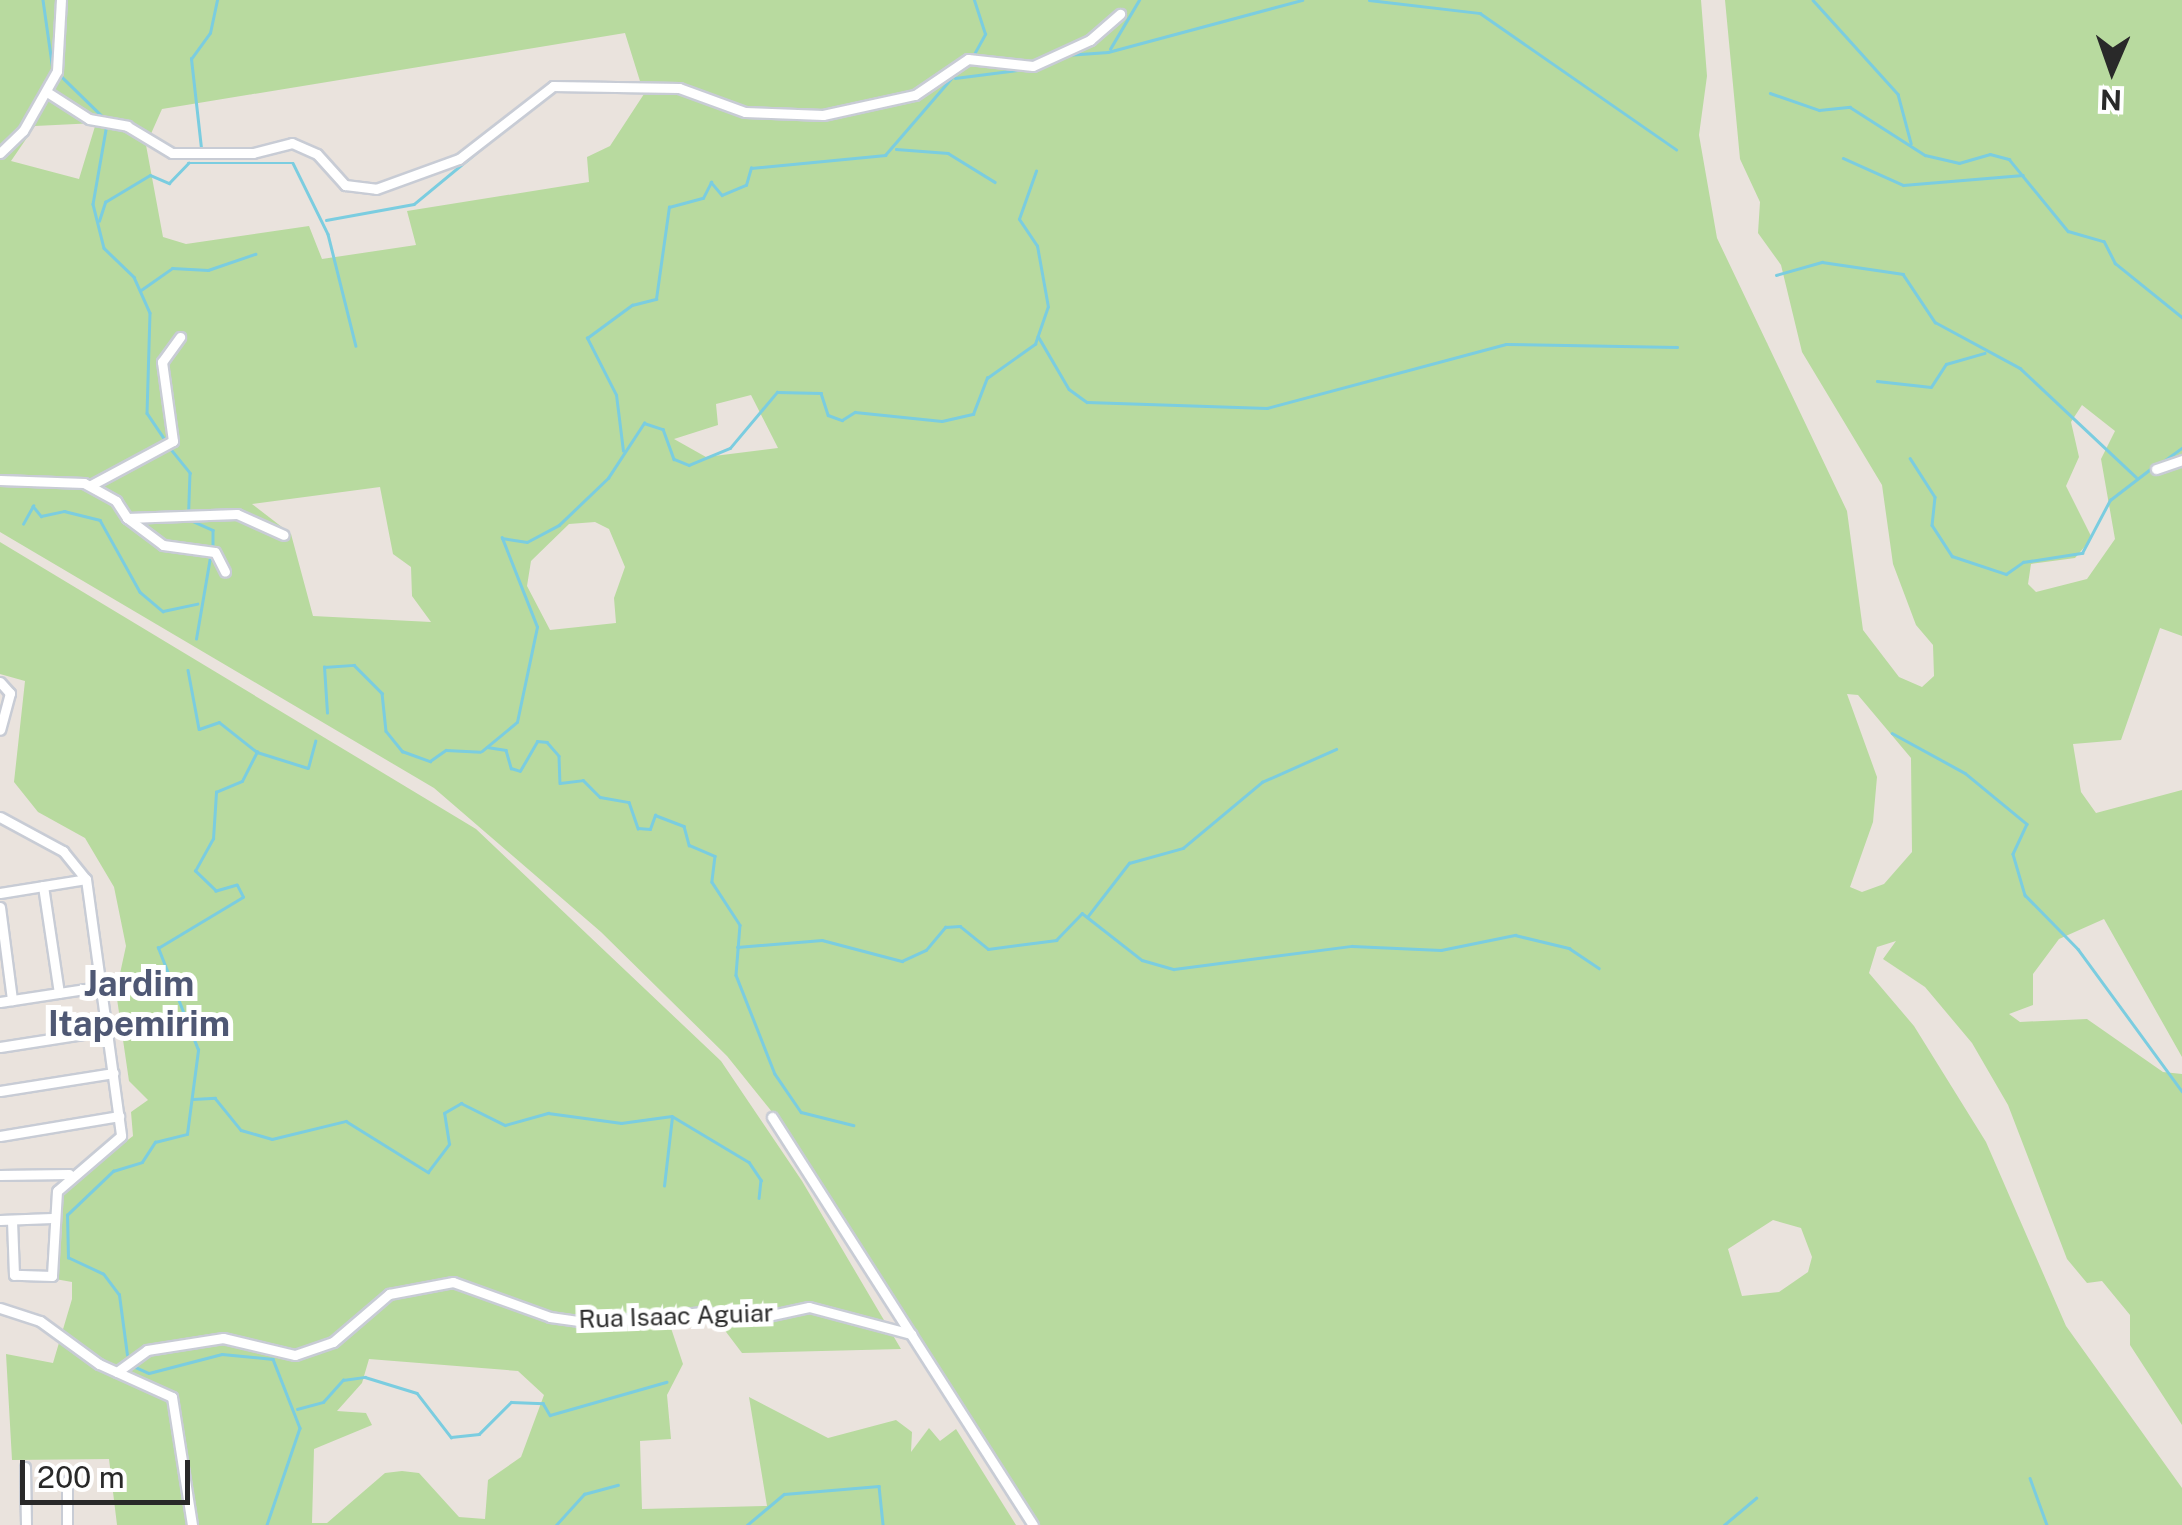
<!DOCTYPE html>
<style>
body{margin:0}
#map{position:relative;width:2182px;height:1525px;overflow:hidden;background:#eae3dd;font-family:"Public Sans",sans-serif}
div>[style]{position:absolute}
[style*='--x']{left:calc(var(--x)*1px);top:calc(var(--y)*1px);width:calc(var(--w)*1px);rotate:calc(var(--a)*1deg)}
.green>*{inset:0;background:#b8da9f}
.stream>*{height:2.5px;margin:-1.25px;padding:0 1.25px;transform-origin:1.25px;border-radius:1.25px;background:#7bcde0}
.roads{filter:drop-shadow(2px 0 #c8ccd5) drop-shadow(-2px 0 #c8ccd5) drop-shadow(0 2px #c8ccd5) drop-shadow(0 -2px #c8ccd5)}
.minor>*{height:9px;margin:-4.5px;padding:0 4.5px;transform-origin:4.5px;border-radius:4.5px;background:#fff}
span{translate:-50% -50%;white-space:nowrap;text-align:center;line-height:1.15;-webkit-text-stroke:10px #fff;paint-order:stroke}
.street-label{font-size:25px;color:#292929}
.district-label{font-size:35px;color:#4f5874;font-weight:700}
.north{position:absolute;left:2062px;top:20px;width:100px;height:100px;-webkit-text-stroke:8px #fff;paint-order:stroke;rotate:182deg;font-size:28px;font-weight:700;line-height:40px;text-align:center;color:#292929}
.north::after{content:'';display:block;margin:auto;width:35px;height:45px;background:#292929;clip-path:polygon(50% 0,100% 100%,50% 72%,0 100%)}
.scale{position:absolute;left:20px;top:1460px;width:170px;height:45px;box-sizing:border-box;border:5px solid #292929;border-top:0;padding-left:12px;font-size:30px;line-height:35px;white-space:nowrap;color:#292929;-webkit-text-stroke:8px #fff;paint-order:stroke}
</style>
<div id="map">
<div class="green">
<i style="clip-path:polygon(evenodd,0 0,1701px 0,1707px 76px,1699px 135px,1717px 238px,1847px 511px,1863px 630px,1899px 677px,1922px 687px,1934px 676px,1933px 645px,1916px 625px,1893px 564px,1882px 485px,1802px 352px,1781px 265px,1758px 233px,1760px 202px,1740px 159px,1725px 0,2182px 0,2182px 636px,2160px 628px,2121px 740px,2073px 744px,2081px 792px,2096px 813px,2182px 790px,2182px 1057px,2104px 919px,2059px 939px,2033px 974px,2033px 1005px,2009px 1014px,2020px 1022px,2087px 1019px,2163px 1072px,2182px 1074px,2182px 1425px,2130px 1345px,2130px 1315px,2102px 1281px,2087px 1283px,2067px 1259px,2008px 1105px,1972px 1043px,1925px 987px,1883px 959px,1896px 941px,1877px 947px,1869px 973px,1914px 1026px,1986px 1142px,2066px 1326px,2182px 1488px,2182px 1525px,1038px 1525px,777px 1118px,727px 1056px,601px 932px,434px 788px,0 532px,0 0,625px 33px,644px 94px,610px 146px,587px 157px,589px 182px,407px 211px,416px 245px,322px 259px,309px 226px,186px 244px,163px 237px,146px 145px,162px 109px,625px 33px,0 0,96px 123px,79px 179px,11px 161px,35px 126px,96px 123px,0 0,751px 395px,778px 448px,706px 457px,674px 439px,718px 425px,716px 404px,751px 395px,0 0,2082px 405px,2115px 431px,2101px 459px,2115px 539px,2087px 579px,2036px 592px,2028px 584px,2031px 564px,2075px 558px,2092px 538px,2066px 486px,2079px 457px,2071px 422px,2082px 405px,0 0,380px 487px,393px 554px,411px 567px,412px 596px,431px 622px,313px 616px,291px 534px,252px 504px,380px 487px,0 0,595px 522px,609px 529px,625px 567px,614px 598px,616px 623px,550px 630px,527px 586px,531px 561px,569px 524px,595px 522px,0 0,1847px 694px,1858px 695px,1911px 758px,1912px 852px,1884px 884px,1862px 892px,1850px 887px,1873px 822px,1877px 777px,1847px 694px,0 0,1773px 1220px,1801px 1228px,1812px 1257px,1808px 1272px,1779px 1292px,1742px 1296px,1728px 1249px,1773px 1220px)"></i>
<i style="clip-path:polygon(evenodd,0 542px,476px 829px,721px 1061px,802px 1181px,901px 1349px,742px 1353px,717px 1320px,668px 1319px,683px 1364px,667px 1395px,671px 1439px,640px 1441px,642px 1509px,767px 1506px,749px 1397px,828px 1438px,896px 1420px,912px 1432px,911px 1452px,929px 1428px,940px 1441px,956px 1429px,1016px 1525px,117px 1525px,109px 1459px,12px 1460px,6px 1354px,53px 1363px,72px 1299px,72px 1282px,55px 1279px,59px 1192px,133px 1136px,131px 1112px,148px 1100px,129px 1081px,116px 992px,126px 946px,114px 887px,85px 838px,38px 812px,14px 782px,25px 681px,0 674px,0 542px,369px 1359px,518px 1371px,544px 1395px,521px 1457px,488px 1480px,485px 1519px,459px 1517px,419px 1473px,402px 1471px,385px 1473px,327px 1523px,312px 1523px,314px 1449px,372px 1425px,366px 1413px,337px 1411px,362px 1383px,369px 1359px)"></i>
</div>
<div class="stream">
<i style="--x:43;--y:0;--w:71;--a:81.9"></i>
<i style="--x:1369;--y:0;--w:112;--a:6.7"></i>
<i style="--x:1480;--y:13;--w:239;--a:34.8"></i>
<i style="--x:1813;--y:0;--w:127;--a:47.9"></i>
<i style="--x:1898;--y:94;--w:51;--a:75.1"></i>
<i style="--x:1110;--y:49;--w:57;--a:-59.4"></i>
<i style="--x:1066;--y:55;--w:42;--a:-4.1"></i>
<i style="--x:1108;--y:52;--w:201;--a:-15"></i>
<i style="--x:973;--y:56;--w:25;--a:-61"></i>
<i style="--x:985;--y:34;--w:36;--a:-108"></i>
<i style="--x:60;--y:75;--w:60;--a:44.3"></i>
<i style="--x:955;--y:78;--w:72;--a:-7.2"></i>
<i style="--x:1770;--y:93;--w:52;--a:19.1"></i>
<i style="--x:1819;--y:110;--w:31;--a:-6"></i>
<i style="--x:1850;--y:107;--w:89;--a:32.6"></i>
<i style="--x:1925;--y:155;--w:35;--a:13"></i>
<i style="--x:1959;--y:163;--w:32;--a:-16"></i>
<i style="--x:1990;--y:154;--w:20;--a:15"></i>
<i style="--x:2009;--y:159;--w:93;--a:50.7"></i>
<i style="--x:2068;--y:231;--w:37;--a:16"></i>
<i style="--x:2104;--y:241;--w:25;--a:63"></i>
<i style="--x:2115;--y:263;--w:86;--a:38.9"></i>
<i style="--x:107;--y:124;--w:81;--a:99.9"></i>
<i style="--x:93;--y:204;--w:45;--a:76"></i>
<i style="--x:104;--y:248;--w:42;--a:44"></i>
<i style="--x:134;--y:277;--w:39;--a:66"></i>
<i style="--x:150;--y:313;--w:100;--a:91.7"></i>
<i style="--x:147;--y:413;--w:32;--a:56"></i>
<i style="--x:201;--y:148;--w:90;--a:-96.4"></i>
<i style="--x:191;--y:59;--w:32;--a:-54"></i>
<i style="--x:210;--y:33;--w:34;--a:-78"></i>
<i style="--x:896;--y:149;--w:52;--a:4.4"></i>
<i style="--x:948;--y:153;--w:55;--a:31.7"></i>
<i style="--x:1843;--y:158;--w:66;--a:24.2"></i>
<i style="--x:1903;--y:185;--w:120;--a:-4.8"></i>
<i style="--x:326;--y:220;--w:89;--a:-10.3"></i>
<i style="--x:414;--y:204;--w:121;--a:-39.6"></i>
<i style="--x:99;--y:221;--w:20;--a:-72"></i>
<i style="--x:105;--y:202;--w:52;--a:-31"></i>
<i style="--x:150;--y:175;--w:21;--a:23"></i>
<i style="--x:169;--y:183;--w:28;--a:-46"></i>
<i style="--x:188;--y:163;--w:105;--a:0"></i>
<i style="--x:293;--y:163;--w:79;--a:63.8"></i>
<i style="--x:328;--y:234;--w:115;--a:76"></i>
<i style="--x:1776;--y:275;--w:48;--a:-15.8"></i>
<i style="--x:1822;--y:262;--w:82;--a:8.4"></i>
<i style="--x:1903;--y:274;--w:58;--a:56.3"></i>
<i style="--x:1935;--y:322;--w:97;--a:28.4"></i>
<i style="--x:2020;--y:368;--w:159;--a:43.2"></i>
<i style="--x:141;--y:290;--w:38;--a:-35"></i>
<i style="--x:172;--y:268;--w:36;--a:3"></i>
<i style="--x:208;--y:270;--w:50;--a:-18.8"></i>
<i style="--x:1038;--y:336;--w:61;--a:59.7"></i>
<i style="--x:1069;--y:389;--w:22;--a:36"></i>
<i style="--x:1087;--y:402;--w:180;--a:1.9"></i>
<i style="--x:1267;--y:408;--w:247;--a:-15"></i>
<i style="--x:1506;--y:344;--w:171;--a:1"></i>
<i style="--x:1877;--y:381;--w:54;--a:6.3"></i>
<i style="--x:1931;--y:387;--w:27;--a:-57"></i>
<i style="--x:1946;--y:364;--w:40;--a:-16"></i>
<i style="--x:170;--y:448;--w:32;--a:51"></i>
<i style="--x:190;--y:473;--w:36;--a:92"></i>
<i style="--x:623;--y:451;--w:56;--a:-97.1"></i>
<i style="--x:616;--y:395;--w:64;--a:-117"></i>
<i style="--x:587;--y:338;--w:56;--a:-36.3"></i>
<i style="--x:632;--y:305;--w:25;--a:-14"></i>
<i style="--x:656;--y:299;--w:93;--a:-82"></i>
<i style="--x:669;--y:207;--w:35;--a:-15"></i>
<i style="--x:703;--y:198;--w:18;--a:-63"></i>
<i style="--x:711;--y:182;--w:17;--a:50"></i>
<i style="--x:722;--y:195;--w:26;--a:-23"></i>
<i style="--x:746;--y:185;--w:18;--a:-74"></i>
<i style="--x:751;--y:168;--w:135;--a:-5.5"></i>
<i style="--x:885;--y:155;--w:115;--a:-49.2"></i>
<i style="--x:1910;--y:458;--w:46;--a:57.3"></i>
<i style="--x:1935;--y:497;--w:28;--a:96"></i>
<i style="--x:1932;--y:525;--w:37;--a:57"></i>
<i style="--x:1952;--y:556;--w:57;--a:18.4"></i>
<i style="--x:2006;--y:574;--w:21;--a:-35"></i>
<i style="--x:2023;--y:562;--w:60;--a:-8.7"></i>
<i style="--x:2082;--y:553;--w:60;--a:-62.2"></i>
<i style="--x:2110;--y:500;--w:54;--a:-37.5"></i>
<i style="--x:2161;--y:463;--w:26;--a:-36"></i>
<i style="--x:188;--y:519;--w:27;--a:24"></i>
<i style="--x:213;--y:530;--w:16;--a:90"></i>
<i style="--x:23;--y:524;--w:21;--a:-61"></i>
<i style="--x:33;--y:506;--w:13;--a:51"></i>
<i style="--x:41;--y:516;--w:24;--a:-12"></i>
<i style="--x:64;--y:511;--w:37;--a:14"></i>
<i style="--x:100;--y:520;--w:82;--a:60.9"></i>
<i style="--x:140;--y:592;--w:30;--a:40"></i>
<i style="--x:163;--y:611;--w:35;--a:-12"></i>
<i style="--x:196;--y:639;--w:83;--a:-80.3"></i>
<i style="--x:188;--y:670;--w:60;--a:79.4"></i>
<i style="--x:199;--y:729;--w:21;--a:-19"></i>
<i style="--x:219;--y:722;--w:48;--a:38.3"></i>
<i style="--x:257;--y:752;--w:53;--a:17.4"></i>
<i style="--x:308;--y:768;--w:28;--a:-75"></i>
<i style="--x:327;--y:713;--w:46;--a:-93.7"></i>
<i style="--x:324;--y:667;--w:30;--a:-4"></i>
<i style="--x:354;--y:665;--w:40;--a:45"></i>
<i style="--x:382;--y:693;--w:38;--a:84"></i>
<i style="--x:386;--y:731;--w:26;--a:51"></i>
<i style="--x:402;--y:751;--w:30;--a:20"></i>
<i style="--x:430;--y:761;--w:19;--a:-35"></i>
<i style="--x:446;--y:750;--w:34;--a:3"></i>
<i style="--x:1892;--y:733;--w:83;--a:28.7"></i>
<i style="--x:1965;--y:773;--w:80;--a:39.4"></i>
<i style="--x:2027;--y:824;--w:33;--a:115"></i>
<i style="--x:2013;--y:854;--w:43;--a:73.7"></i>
<i style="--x:2025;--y:895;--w:76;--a:45.5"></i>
<i style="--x:2078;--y:949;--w:176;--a:53.8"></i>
<i style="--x:487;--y:747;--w:19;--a:9"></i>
<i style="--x:506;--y:750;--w:19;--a:74"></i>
<i style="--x:511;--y:768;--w:9;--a:18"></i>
<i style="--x:520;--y:771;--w:34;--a:-60"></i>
<i style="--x:537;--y:741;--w:10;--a:6"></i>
<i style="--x:547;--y:742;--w:18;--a:49"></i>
<i style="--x:559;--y:756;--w:27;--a:88"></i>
<i style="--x:560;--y:783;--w:23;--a:-7"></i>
<i style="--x:583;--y:780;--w:24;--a:45"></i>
<i style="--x:600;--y:797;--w:29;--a:10"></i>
<i style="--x:629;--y:802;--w:28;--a:71"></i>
<i style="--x:638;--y:828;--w:12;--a:5"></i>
<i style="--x:650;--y:829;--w:15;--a:-70"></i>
<i style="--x:655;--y:815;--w:31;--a:21"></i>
<i style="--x:684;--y:826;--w:20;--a:75"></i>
<i style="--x:689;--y:845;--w:28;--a:23"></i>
<i style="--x:715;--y:856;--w:26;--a:97"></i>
<i style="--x:712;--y:882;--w:51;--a:56.9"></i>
<i style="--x:740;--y:925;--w:50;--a:94.6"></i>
<i style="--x:736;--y:975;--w:106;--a:68.5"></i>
<i style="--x:775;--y:1074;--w:46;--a:55.6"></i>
<i style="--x:801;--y:1112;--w:54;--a:14"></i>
<i style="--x:482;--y:751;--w:45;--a:-39.6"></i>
<i style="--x:517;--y:722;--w:97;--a:-78.1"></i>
<i style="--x:537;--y:627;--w:96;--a:-111.5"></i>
<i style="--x:502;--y:538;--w:25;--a:9"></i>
<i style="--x:527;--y:542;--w:36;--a:-28"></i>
<i style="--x:559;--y:525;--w:68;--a:-43.8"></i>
<i style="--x:608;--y:478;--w:66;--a:-56.8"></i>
<i style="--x:644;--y:423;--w:20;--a:18"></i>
<i style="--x:663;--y:429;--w:32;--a:70"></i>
<i style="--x:674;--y:459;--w:16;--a:22"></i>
<i style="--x:689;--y:465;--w:44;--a:-22.5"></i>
<i style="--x:730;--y:448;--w:73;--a:-50"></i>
<i style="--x:777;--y:392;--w:44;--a:1.3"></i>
<i style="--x:821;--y:393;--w:23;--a:72"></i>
<i style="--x:828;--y:415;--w:15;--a:20"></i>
<i style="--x:842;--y:420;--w:15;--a:-32"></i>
<i style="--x:855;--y:412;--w:87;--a:5.9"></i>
<i style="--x:942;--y:421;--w:32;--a:-13"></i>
<i style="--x:973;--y:414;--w:39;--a:-69"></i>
<i style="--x:987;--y:378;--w:59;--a:-35.3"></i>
<i style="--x:1035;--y:344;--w:39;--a:-71"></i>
<i style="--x:1048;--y:307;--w:62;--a:-100.2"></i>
<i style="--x:1037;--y:246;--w:32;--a:-124"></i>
<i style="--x:1019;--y:219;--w:51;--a:-70.5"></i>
<i style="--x:1088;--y:916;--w:67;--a:-52.3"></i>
<i style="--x:1129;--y:863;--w:56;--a:-15.5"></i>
<i style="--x:1183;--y:848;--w:103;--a:-39.9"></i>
<i style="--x:1262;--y:782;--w:81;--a:-24"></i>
<i style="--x:737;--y:947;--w:85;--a:-4.7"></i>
<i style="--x:822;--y:940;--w:83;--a:14.7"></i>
<i style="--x:902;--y:961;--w:26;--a:-25"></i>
<i style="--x:926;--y:950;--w:30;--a:-50"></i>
<i style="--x:945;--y:927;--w:15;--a:-4"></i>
<i style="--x:960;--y:926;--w:36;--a:39"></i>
<i style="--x:988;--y:949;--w:69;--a:-7.5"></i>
<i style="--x:1056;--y:940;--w:37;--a:-46"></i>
<i style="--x:1082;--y:913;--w:76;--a:38.1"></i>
<i style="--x:1142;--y:960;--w:33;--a:16"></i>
<i style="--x:1174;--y:969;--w:179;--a:-7.4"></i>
<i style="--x:1352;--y:946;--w:89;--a:2.6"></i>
<i style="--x:1441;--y:950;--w:76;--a:-11.5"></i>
<i style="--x:1515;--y:935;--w:56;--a:13.5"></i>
<i style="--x:1569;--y:948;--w:36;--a:34"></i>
<i style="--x:193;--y:1099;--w:22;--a:-3"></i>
<i style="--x:215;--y:1098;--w:41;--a:50.9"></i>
<i style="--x:241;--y:1130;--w:32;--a:16"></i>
<i style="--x:272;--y:1139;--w:76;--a:-13.7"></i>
<i style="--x:346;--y:1121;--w:97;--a:31.9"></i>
<i style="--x:428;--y:1172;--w:35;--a:-53"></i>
<i style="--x:449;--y:1144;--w:31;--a:-99"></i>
<i style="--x:444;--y:1113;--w:20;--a:-30"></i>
<i style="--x:461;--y:1103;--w:49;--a:26.6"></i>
<i style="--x:505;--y:1125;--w:45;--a:-15.6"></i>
<i style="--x:548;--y:1113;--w:74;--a:7.8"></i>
<i style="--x:621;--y:1123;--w:51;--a:-7.8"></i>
<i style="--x:672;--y:1116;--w:90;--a:30.9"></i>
<i style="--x:749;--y:1162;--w:22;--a:56"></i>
<i style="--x:761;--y:1180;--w:18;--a:96"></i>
<i style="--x:664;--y:1186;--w:69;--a:-83.4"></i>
<i style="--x:127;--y:1355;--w:61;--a:-97.6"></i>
<i style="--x:119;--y:1295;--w:26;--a:-127"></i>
<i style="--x:103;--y:1274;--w:38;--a:-155"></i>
<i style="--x:68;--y:1258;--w:43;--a:-91.3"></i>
<i style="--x:67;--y:1215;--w:64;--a:-43.7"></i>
<i style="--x:113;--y:1171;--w:30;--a:-17"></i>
<i style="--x:142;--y:1162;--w:24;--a:-57"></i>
<i style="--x:155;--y:1142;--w:33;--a:-14"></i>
<i style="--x:187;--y:1134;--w:85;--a:-82.5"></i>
<i style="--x:198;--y:1050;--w:110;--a:-111.4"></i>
<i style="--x:158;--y:948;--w:99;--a:-31"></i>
<i style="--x:243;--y:897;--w:13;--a:-117"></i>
<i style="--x:237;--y:885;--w:22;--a:164"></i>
<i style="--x:216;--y:891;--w:29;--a:-136"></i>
<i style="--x:195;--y:871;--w:37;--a:-61"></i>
<i style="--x:213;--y:839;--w:47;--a:-86.3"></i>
<i style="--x:216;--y:792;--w:28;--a:-23"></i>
<i style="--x:242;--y:781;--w:33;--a:-63"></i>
<i style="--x:133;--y:1366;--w:17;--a:24"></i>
<i style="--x:149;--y:1373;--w:75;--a:-14.6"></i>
<i style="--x:222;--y:1354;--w:51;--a:5.6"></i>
<i style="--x:273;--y:1359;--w:74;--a:68.6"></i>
<i style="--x:300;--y:1428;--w:102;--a:108.8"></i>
<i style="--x:297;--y:1409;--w:27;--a:-15"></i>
<i style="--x:323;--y:1402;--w:30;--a:-48"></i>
<i style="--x:343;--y:1380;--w:22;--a:-8"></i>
<i style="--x:365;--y:1377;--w:54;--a:17.1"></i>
<i style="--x:417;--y:1393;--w:56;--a:52.3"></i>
<i style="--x:451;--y:1437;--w:28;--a:-6"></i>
<i style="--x:479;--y:1434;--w:45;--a:-45"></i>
<i style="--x:511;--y:1402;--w:32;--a:2"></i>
<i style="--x:543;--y:1403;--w:14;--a:60"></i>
<i style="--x:550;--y:1415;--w:121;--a:-15.9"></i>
<i style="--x:2030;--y:1478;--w:50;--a:70.1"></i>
<i style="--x:556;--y:1525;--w:42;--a:-47.9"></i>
<i style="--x:584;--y:1494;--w:35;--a:-15"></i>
<i style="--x:747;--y:1525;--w:48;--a:-40"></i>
<i style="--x:784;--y:1494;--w:95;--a:-4.8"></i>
<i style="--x:879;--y:1486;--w:39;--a:84"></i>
<i style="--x:1724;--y:1525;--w:42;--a:-40.2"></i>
</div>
<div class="roads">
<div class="minor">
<i style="--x:47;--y:92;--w:50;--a:32.7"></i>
<i style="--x:89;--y:119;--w:39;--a:10"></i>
<i style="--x:127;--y:126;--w:52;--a:31"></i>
<i style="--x:172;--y:153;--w:81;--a:0"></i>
<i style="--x:253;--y:153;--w:40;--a:-14.4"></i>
<i style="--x:292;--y:143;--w:27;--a:24"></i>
<i style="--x:317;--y:154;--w:42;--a:47.9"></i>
<i style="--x:345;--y:185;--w:31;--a:7"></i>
<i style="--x:376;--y:189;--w:88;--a:-19.9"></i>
<i style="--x:459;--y:159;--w:119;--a:-37.8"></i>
<i style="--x:553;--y:86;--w:126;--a:0.9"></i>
<i style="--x:679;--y:88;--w:70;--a:20"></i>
<i style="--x:745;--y:112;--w:78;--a:2.2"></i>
<i style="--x:823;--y:115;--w:94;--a:-12.3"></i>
<i style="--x:915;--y:95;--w:64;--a:-34.2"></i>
<i style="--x:968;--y:59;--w:65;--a:6.1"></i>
<i style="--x:1033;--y:66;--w:63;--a:-24.5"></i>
<i style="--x:1090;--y:40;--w:40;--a:-41"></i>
<i style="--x:0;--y:153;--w:32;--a:-44"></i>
<i style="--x:23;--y:131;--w:69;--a:-60.5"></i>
<i style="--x:57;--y:71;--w:71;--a:-86.8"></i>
<i style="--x:2156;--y:469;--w:28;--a:-19"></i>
<i style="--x:0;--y:480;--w:84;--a:2"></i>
<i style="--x:84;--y:483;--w:37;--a:29"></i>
<i style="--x:116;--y:501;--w:20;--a:57"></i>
<i style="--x:127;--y:518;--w:110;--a:-2.1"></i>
<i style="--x:237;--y:514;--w:51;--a:24.1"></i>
<i style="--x:91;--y:485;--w:93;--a:-28.2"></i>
<i style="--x:173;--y:441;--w:80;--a:-97.9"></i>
<i style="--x:162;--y:362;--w:31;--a:-54"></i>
<i style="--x:127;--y:518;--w:45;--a:36.9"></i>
<i style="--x:163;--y:545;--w:52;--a:7.7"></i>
<i style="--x:215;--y:552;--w:22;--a:63"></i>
<i style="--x:0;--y:682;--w:15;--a:48"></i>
<i style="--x:10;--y:693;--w:38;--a:105"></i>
<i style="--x:0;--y:817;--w:72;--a:28.4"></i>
<i style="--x:63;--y:851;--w:36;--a:51"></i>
<i style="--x:86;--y:879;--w:259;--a:82.2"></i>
<i style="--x:121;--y:1136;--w:84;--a:139.3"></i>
<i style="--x:57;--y:1191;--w:85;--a:93.4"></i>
<i style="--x:52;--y:1276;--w:38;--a:-178"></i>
<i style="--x:14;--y:1275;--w:55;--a:-92.1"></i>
<i style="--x:43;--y:886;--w:108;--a:81.5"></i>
<i style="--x:0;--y:893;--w:87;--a:-9.2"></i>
<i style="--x:0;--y:907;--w:94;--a:82.6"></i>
<i style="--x:0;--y:1002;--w:105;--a:-8.7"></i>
<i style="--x:0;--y:1047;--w:110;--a:-8.9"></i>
<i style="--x:0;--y:1091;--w:115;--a:-9"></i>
<i style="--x:772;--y:1117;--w:484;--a:57.4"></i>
<i style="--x:0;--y:1136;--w:121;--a:-9.5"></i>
<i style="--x:0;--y:1175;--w:69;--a:-0.8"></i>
<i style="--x:0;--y:1220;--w:52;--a:-2.2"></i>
<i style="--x:0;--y:1308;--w:42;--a:18"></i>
<i style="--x:40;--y:1321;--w:73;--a:36.1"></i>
<i style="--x:99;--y:1364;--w:80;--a:24.3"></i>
<i style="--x:172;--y:1397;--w:130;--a:81.1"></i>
<i style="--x:117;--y:1372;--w:37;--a:-36"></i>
<i style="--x:147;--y:1350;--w:77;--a:-9"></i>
<i style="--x:223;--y:1338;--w:74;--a:13.3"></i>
<i style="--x:295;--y:1355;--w:40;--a:-18.9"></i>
<i style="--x:333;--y:1342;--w:74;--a:-40.6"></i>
<i style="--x:389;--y:1294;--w:65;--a:-10.6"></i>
<i style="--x:453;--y:1282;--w:103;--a:19.8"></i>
<i style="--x:550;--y:1317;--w:42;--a:8.1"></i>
<i style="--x:592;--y:1323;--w:111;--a:-5.7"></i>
<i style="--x:702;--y:1312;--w:56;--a:6.1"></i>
<i style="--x:758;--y:1318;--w:52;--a:-12.2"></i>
<i style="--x:809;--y:1307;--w:106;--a:14.8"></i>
<i style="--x:25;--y:1467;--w:58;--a:89"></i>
<i style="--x:67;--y:1525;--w:44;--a:-90"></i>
</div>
</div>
<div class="street-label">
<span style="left:676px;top:1316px;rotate:-2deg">Rua Isaac Aguiar</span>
</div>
<div class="district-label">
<span style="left:139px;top:1004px">Jardim<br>Itapemirim</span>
</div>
<div class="north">N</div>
<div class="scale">200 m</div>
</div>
